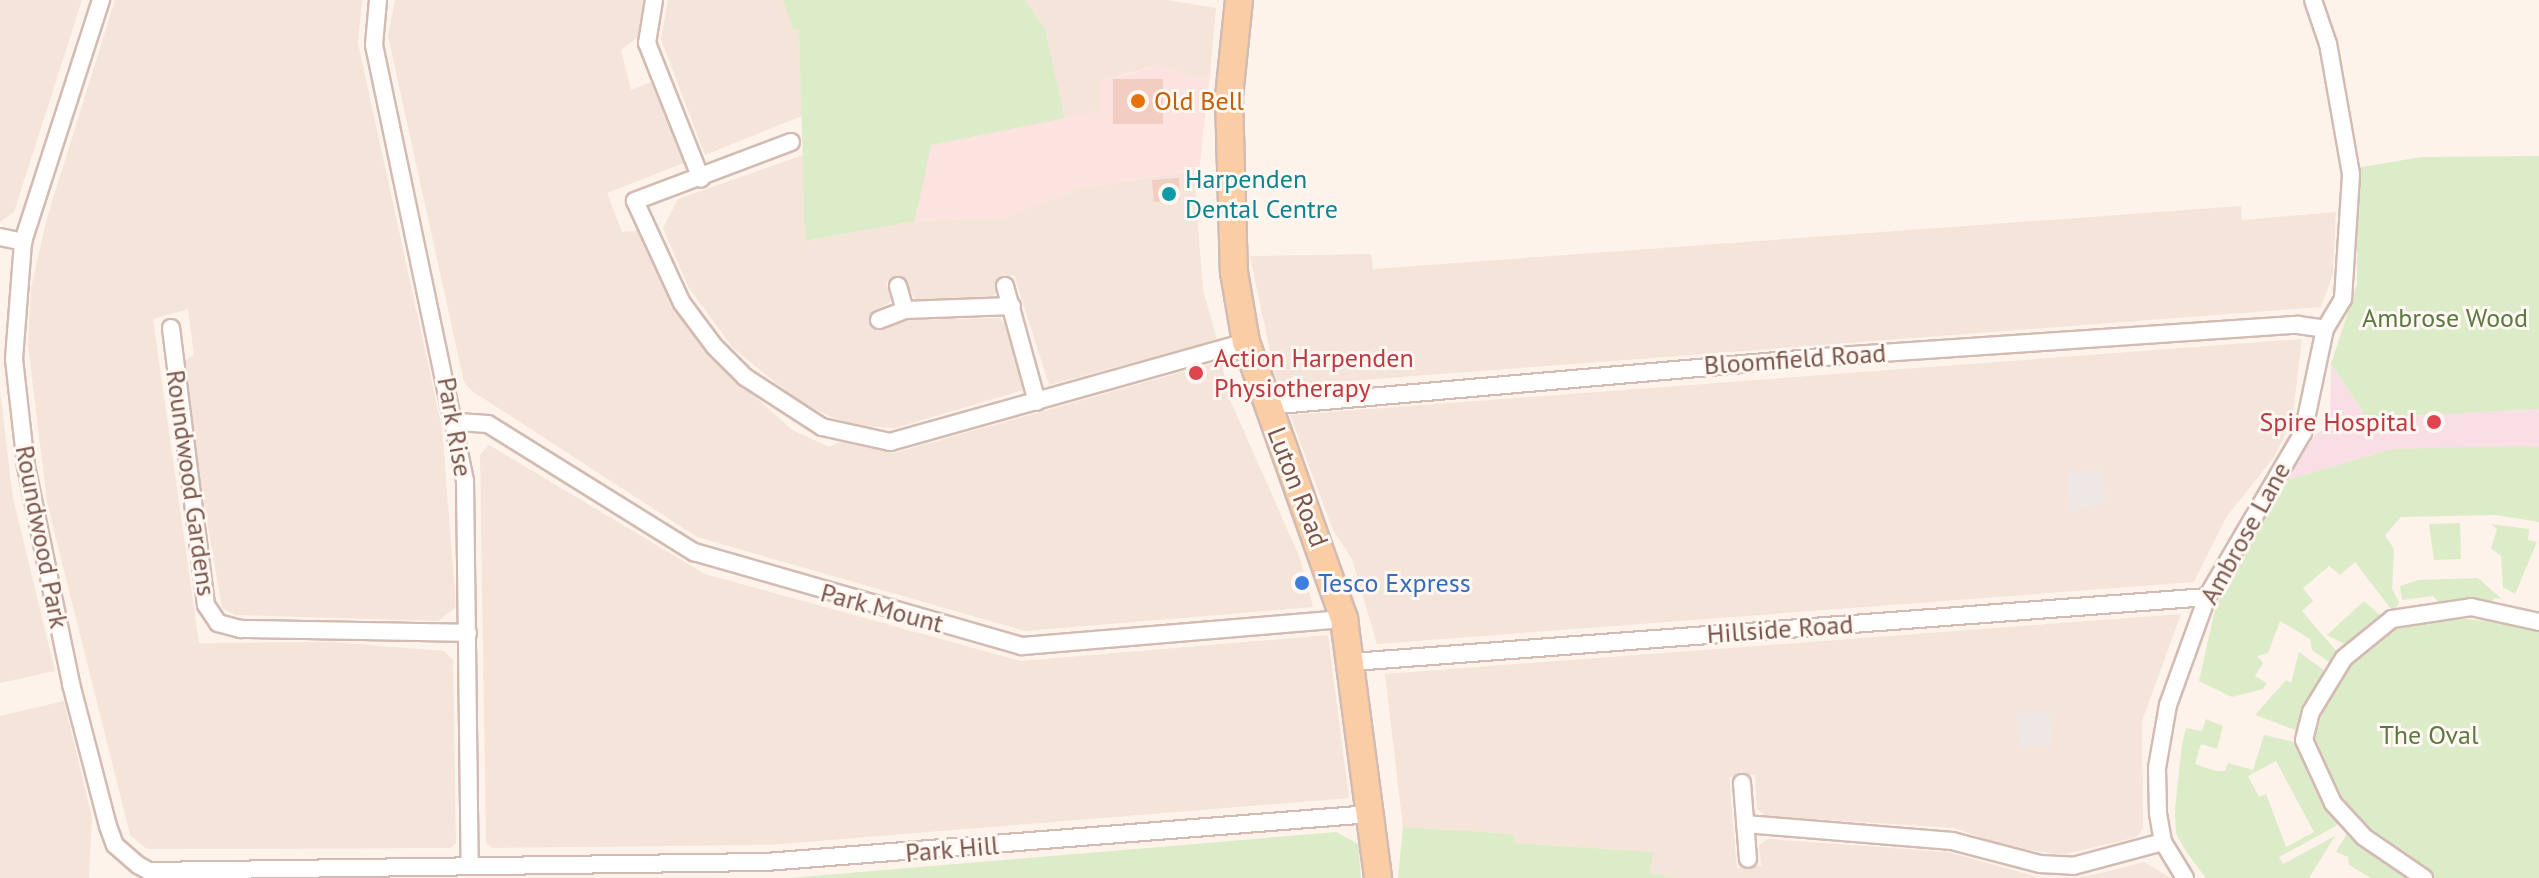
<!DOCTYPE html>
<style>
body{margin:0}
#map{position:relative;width:2539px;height:878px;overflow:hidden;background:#fdf3ea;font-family:"PT Sans",sans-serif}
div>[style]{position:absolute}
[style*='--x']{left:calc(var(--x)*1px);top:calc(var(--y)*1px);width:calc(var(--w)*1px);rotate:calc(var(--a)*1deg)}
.residential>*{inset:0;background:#f4e4d9}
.commercial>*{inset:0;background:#fce3df}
.industrial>*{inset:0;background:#eee7e3}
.medical>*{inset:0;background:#fadee5}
.green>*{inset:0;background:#dcebc8}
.building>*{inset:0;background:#f2cec2}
.roads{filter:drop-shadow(2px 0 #d2bbb2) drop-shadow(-2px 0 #d2bbb2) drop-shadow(0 2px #d2bbb2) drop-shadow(0 -2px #d2bbb2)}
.street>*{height:16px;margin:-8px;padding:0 8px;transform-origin:8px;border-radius:8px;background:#fff}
.primary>*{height:26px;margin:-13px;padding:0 13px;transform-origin:13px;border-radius:13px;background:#facda5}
.dots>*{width:22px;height:22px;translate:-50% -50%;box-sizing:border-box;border:4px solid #fff7f1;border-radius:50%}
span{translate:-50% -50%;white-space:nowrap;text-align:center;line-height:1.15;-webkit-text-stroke:6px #fff7f1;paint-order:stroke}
.food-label{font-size:26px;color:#c56008}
.left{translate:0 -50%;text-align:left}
.culture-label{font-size:26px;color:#0d838f}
.park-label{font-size:26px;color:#5a7841}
.health-label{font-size:26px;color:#be3a42}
.right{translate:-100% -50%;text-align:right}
.street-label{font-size:26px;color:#78564d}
.shop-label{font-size:26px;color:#366cbe}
</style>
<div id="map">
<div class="residential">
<i style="clip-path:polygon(0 0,82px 0,14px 212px,0 222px)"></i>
<i style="clip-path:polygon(115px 0,362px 0,358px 43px,442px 428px,456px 607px,438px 621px,236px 615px,222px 608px,180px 363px,194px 355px,188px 309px,153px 319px,199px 643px,332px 642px,444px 651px,453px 660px,456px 843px,450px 848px,147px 849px,130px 835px,47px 502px,28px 345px,31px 288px,47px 218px)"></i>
<i style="clip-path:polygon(395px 0,645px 0,639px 36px,621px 50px,631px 90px,651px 82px,684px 163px,607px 193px,622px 232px,638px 231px,668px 298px,706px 352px,792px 430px,829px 447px,840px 442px,894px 453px,1221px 361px,1230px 400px,1300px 558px,1313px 607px,1025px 631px,697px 537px,472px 391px,464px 382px,388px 36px)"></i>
<i style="clip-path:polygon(668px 0,783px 0,793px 30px,799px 28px,802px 116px,705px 155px,661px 39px)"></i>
<i style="clip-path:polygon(1025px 0,1166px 0,1216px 8px,1210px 74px,1200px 79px,1160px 65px,1125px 74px,1101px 82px,1102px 110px,1065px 118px,1045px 29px)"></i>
<i style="clip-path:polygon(803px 155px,806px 241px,915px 221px,1004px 218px,1080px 188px,1194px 171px,1203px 290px,1217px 340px,1049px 385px,1014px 275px,996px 280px,997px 292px,989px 300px,916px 300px,903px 280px,886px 281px,891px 301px,873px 313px,877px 330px,910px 320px,999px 318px,1007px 326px,1024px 390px,895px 428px,859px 426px,829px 416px,797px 400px,733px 348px,689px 288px,663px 228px,678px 199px)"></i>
<i style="clip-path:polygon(2241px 206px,2242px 220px,2336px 212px,2333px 274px,2321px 307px,1283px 386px,1276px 380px,1250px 256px,1371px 254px,1373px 269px)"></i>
<i style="clip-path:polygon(2302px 339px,2292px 420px,2274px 457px,2227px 516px,2194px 582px,1377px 644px,1352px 559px,1333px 530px,1290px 415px)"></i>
<i style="clip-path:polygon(0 391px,13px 498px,55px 671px,0 683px)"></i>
<i style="clip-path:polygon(489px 445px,705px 574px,1021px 661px,1328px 635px,1349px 798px,769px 845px,492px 848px,486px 843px,480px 455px)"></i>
<i style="clip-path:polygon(2181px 614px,2142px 721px,2143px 828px,2137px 837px,2062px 855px,2005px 846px,1955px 828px,1766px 816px,1757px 809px,1755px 775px,1729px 777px,1737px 868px,1761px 866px,1759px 845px,1768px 839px,1948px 852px,2041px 878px,1676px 878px,1650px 873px,1652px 852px,1515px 843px,1512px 834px,1403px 827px,1385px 674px)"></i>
<i style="clip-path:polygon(64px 701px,92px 818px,89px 878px,0 878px,0 716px)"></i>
<i style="clip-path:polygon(2144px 862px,2171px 878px,2073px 878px,2098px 874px)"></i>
</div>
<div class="commercial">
<i style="clip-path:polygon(1160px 65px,1200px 79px,1210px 74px,1199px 170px,1080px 188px,1004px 218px,915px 221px,930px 145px,1101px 110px,1100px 82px)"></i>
</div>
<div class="industrial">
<i style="clip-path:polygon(2103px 470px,2106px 503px,2070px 513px,2067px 472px)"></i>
<i style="clip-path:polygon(2050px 711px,2052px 745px,2019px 748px,2016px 713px)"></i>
</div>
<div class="medical">
<i style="clip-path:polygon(2331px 364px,2367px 418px,2539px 409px,2539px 447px,2392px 449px,2287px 480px,2315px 435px,2330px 425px)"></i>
</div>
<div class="green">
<i style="clip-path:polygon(783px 0,1025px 0,1045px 29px,1065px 118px,931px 145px,915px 221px,805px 241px,799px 29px,793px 30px)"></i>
<i style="clip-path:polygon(2539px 156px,2539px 409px,2367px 418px,2331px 364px,2357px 284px,2357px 168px,2421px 157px)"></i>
<i style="clip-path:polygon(2517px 446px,2539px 447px,2539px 522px,2496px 515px,2401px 517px,2385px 535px,2394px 549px,2392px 589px,2399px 602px,2394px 613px,2355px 562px,2340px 575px,2329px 566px,2303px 588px,2313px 601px,2302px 611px,2338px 653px,2332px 664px,2312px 650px,2310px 639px,2280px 621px,2268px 653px,2257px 656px,2263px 663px,2255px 676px,2267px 683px,2263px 689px,2232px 697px,2199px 681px,2215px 609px,2246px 541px,2287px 480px,2392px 449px)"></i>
<i style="clip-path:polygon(2460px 523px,2461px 559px,2434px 560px,2429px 524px)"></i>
<i style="clip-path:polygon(2491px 524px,2529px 529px,2528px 540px,2537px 542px,2515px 594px,2503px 587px,2501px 556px,2491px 548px,2497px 529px)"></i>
<i style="clip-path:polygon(2478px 578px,2502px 599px,2494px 598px,2488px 607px,2441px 605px,2433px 596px,2402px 600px,2400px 586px,2418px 580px)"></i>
<i style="clip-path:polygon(2364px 601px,2385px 620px,2352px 648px,2327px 635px)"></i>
<i style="clip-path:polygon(2435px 616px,2539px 626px,2539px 878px,2431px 878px,2372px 836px,2338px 799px,2311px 744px,2337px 675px,2390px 626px)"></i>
<i style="clip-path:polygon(2299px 652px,2326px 672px,2298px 731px,2255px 715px,2286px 680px,2291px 683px)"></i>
<i style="clip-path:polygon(evenodd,2206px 719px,2223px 726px,2217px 749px,2201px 744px,2195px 764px,2216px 771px,2225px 771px,2228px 763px,2253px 770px,2264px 735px,2299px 743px,2321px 795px,2339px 818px,2336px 826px,2279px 857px,2283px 864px,2335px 836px,2309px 878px,2206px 878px,2187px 853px,2176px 834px,2175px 809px,2182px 744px,2186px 728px,2202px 731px,2206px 719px,2276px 761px,2314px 832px,2286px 847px,2266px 794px,2259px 797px,2248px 776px,2276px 761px)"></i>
<i style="clip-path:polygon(1403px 827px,1513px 834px,1515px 843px,1653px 852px,1650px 873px,1676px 878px,1398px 878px)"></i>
<i style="clip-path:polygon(2349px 830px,2412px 878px,2371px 878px,2349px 865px,2348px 857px,2336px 852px)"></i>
<i style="clip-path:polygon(1336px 832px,1358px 844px,1361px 878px,790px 878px)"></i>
</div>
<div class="building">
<i style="clip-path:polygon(1113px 79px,1163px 79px,1163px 124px,1113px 124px)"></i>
<i style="clip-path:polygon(1179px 178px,1180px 200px,1154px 202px,1152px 180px)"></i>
</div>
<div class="roads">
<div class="street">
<i style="--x:101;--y:0;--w:254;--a:107.9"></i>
<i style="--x:23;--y:242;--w:117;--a:94.4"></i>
<i style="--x:14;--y:359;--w:108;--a:83.6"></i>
<i style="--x:26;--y:466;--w:223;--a:78.3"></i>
<i style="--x:71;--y:684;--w:147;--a:75.4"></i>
<i style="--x:108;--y:826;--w:20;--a:70"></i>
<i style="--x:115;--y:845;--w:30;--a:41"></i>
<i style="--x:138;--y:865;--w:13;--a:29"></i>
<i style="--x:149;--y:871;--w:617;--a:-0.84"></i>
<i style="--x:766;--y:862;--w:607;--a:-4.54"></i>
<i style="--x:378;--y:0;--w:45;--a:95.1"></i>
<i style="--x:374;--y:45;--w:445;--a:78.2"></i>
<i style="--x:465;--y:481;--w:382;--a:89.3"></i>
<i style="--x:654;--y:0;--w:44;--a:99.2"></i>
<i style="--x:647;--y:43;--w:146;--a:68.3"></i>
<i style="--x:791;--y:142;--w:167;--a:159.3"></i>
<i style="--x:635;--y:201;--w:112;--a:65.3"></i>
<i style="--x:682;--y:303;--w:54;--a:53.3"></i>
<i style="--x:714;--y:346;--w:44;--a:45"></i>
<i style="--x:745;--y:377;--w:92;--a:33"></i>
<i style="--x:822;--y:427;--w:70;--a:12.4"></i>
<i style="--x:890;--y:442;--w:370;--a:-15.7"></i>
<i style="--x:0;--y:237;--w:24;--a:12"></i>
<i style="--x:898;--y:286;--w:25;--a:74"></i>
<i style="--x:905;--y:310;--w:107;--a:-2.1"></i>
<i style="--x:1005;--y:286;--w:120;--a:74.6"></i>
<i style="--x:879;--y:320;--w:28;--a:-21"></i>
<i style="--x:171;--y:328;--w:279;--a:82.8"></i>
<i style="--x:206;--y:605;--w:22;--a:56"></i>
<i style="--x:218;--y:623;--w:24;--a:15"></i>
<i style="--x:241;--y:629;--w:227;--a:1"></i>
<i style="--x:1267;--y:406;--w:558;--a:-5.04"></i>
<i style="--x:1823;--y:357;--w:476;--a:-3.9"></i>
<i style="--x:2298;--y:325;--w:27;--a:8"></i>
<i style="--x:458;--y:422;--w:30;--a:4"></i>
<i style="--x:488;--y:424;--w:243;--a:31.9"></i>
<i style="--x:694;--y:552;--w:341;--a:16"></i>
<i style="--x:1022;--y:646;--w:323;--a:-4.8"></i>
<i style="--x:1353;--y:662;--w:856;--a:-4.35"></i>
<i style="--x:1742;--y:783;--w:76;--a:85.5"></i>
<i style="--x:1745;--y:824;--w:208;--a:4.7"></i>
<i style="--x:1952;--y:841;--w:91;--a:14.6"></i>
<i style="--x:2040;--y:864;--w:33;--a:3"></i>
<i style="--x:2073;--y:866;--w:93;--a:-14.9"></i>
<i style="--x:2185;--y:878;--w:42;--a:-121.4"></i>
<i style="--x:2163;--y:842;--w:29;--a:-100"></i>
<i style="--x:2158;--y:813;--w:45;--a:-91.3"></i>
<i style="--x:2157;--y:768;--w:64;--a:-80.1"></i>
<i style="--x:2168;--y:705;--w:115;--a:-70.1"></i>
<i style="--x:2207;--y:597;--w:190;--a:-59.7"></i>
<i style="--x:2303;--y:433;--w:106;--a:-78.1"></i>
<i style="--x:2325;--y:329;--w:35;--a:-59"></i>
<i style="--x:2343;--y:299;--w:125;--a:-86.3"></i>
<i style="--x:2351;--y:174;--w:132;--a:-100"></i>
<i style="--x:2328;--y:44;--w:46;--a:-108.8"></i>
<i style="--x:2424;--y:878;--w:73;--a:-145.7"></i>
<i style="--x:2364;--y:837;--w:46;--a:-132.4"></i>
<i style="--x:2333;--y:803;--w:69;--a:-114.7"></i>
<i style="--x:2304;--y:740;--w:29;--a:-76"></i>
<i style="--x:2311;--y:712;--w:63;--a:-58.6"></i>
<i style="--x:2344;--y:658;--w:62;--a:-39.1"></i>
<i style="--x:2392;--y:619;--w:80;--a:-8.6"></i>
<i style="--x:2471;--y:607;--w:70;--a:12.4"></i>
</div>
<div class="primary">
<i style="--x:1239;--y:0;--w:98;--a:95.9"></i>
<i style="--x:1229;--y:97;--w:175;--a:88.4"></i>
<i style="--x:1234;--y:272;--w:71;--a:80.3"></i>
<i style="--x:1246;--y:342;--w:294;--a:70.5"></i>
<i style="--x:1344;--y:619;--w:261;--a:82.5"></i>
</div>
</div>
<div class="dots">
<i style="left:1138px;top:101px;background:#e8710a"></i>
<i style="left:1169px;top:194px;background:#0f9aa8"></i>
<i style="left:1196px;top:373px;background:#e0444e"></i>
<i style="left:2434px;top:422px;background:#e0444e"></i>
<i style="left:1302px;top:583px;background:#3f7fe0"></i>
</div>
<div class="food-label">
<span class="left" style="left:1154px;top:101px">Old Bell</span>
</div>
<div class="culture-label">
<span class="left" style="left:1185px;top:194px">Harpenden<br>Dental Centre</span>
</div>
<div class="park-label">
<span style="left:2445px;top:318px">Ambrose Wood</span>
<span style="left:2429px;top:735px">The Oval</span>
</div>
<div class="health-label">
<span class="left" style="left:1214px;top:373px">Action Harpenden<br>Physiotherapy</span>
<span class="right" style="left:2416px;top:422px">Spire Hospital</span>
</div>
<div class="street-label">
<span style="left:1795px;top:359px;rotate:-4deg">Bloomfield Road</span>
<span style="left:455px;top:427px;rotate:80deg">Park Rise</span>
<span style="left:191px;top:483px;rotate:82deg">Roundwood Gardens</span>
<span style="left:1298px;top:487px;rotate:69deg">Luton Road</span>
<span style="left:2245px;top:533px;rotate:-61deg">Ambrose Lane</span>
<span style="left:42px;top:537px;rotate:79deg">Roundwood Park</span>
<span style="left:882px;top:608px;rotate:15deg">Park Mount</span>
<span style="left:1780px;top:629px;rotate:-4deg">Hillside Road</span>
<span style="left:952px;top:849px;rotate:-5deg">Park Hill</span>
</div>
<div class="shop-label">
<span class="left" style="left:1318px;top:583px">Tesco Express</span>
</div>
</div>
